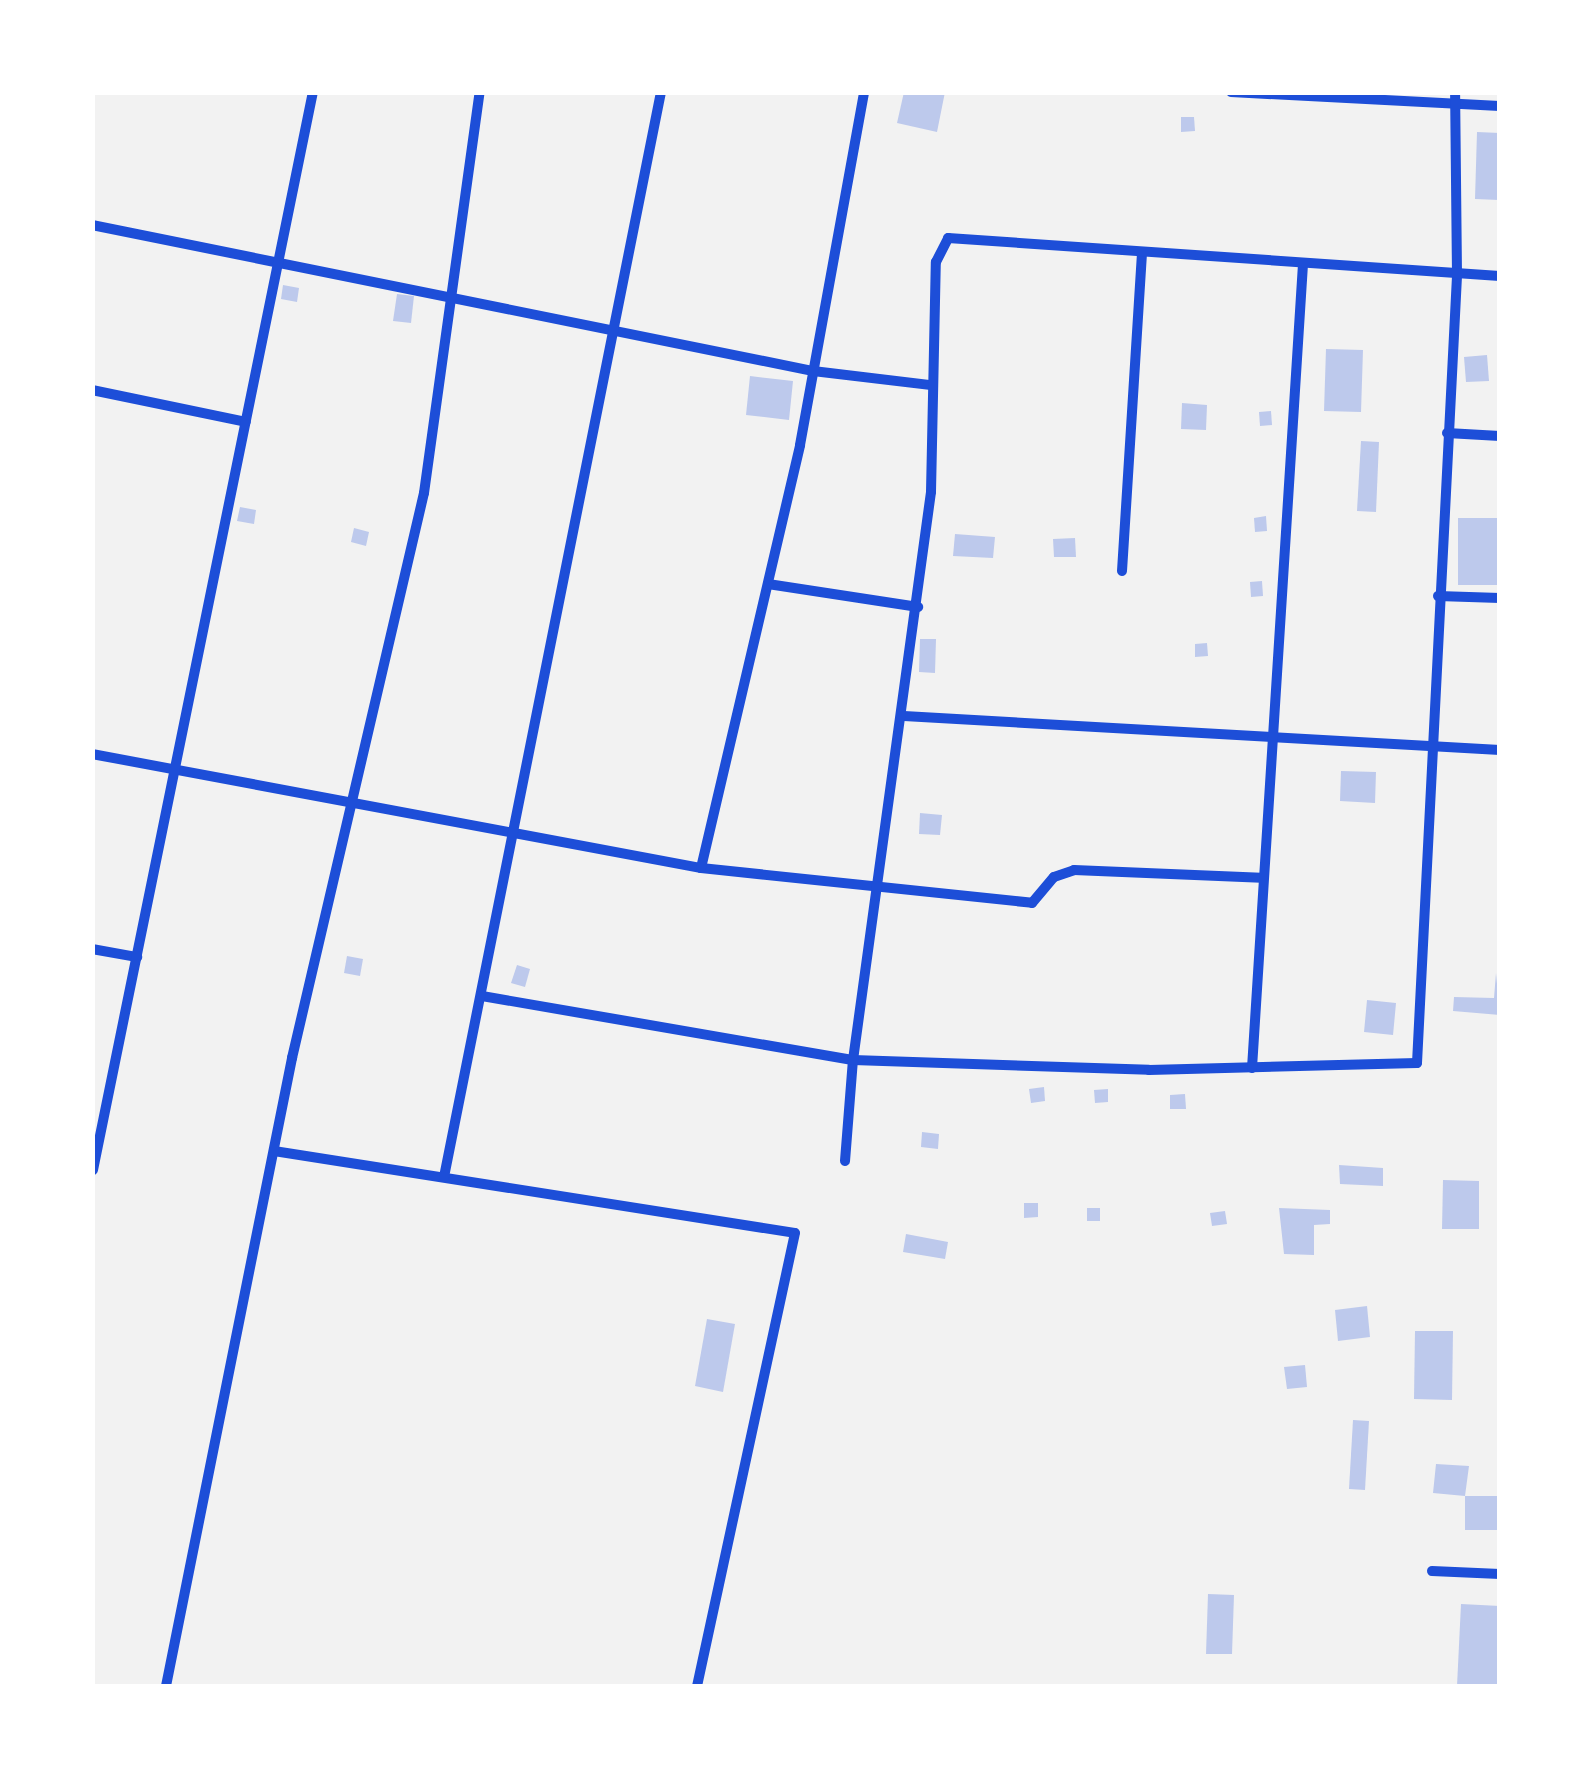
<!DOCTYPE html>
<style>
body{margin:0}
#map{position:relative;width:1592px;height:1779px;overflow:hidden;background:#f2f2f2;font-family:"DejaVu Sans",sans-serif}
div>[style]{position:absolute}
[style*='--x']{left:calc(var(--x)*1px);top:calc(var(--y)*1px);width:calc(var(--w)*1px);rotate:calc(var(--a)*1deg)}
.building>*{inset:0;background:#bdc9ec}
.minor>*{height:10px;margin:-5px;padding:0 5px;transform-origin:5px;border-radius:5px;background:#1d4ed8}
span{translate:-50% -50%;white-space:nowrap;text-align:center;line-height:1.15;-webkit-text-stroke:8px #fff;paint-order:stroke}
.frame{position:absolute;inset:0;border:95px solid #fff;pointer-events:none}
</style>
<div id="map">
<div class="building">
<i style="clip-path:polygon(904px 92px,945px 92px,937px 132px,897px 123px)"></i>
<i style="clip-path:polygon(1181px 117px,1194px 117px,1195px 131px,1181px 132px)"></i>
<i style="clip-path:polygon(1477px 132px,1500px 133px,1499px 200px,1475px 199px)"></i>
<i style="clip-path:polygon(283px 285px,299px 288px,297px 302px,281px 299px)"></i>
<i style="clip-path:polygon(397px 294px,414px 296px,411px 323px,393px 321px)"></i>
<i style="clip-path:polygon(1326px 349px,1363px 350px,1361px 412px,1324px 411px)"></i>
<i style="clip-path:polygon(1487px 355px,1489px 381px,1466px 382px,1464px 357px)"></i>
<i style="clip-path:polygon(750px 376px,793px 381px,789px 420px,746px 415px)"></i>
<i style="clip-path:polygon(1182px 403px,1207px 405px,1206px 430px,1181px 429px)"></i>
<i style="clip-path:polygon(1271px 411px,1272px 425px,1260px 426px,1259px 412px)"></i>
<i style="clip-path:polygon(1361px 441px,1379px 442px,1376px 512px,1357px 511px)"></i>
<i style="clip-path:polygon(240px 507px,256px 510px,254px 524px,237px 521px)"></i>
<i style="clip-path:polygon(1266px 516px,1267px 531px,1255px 532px,1254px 518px)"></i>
<i style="clip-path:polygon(1458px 518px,1500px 518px,1500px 585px,1458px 585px)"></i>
<i style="clip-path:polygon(354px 528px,369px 532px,366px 546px,351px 542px)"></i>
<i style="clip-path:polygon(955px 534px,995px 537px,993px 558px,953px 556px)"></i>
<i style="clip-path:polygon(1075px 538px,1076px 557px,1054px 557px,1053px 539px)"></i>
<i style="clip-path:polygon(1262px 581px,1263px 596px,1251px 597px,1250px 582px)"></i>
<i style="clip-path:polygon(920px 639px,936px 639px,935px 673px,919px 672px)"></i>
<i style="clip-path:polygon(1207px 643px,1208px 656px,1195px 657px,1195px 644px)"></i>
<i style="clip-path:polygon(1341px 771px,1376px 772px,1375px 803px,1340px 801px)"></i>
<i style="clip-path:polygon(920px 813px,942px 815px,940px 835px,919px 834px)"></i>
<i style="clip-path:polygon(347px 956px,363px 959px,360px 976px,344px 973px)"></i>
<i style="clip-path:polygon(517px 965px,530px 969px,525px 987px,511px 983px)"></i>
<i style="clip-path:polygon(1496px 973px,1500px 1015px,1453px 1011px,1454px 997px,1494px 998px)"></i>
<i style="clip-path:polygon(1367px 1000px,1396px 1003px,1393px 1035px,1364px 1032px)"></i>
<i style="clip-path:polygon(1044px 1087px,1045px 1101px,1031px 1103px,1029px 1089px)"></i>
<i style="clip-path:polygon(1108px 1089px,1108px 1102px,1095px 1103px,1094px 1090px)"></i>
<i style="clip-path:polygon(1185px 1094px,1186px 1109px,1170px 1109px,1170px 1095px)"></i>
<i style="clip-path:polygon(922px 1132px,939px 1134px,938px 1149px,921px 1147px)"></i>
<i style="clip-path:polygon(1339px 1165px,1383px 1168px,1383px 1186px,1340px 1184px)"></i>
<i style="clip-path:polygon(1443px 1180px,1479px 1181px,1479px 1229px,1442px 1229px)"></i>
<i style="clip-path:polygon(1024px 1203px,1038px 1203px,1038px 1217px,1024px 1218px)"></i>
<i style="clip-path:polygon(1087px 1208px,1100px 1208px,1100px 1221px,1087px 1221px)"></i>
<i style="clip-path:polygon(1279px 1208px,1330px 1210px,1330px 1224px,1314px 1225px,1314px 1255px,1284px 1254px)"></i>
<i style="clip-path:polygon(1225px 1211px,1227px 1224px,1212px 1226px,1210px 1213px)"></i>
<i style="clip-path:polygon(906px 1234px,948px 1242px,945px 1259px,903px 1252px)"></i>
<i style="clip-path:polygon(1367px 1306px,1370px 1337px,1338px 1341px,1335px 1310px)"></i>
<i style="clip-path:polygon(707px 1319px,735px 1324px,723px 1392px,695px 1386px)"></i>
<i style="clip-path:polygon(1415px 1331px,1453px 1331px,1452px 1400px,1414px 1399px)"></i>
<i style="clip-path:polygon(1305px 1365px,1307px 1387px,1287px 1389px,1284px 1367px)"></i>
<i style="clip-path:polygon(1353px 1420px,1369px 1421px,1365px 1490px,1349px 1489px)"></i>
<i style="clip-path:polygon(1436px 1464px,1469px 1466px,1465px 1496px,1500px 1496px,1500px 1530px,1465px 1530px,1465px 1496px,1433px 1493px)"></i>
<i style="clip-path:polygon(1208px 1594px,1234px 1595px,1232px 1654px,1206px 1654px)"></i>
<i style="clip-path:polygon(1461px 1604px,1500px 1606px,1497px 1686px,1457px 1686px)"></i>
</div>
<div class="minor">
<i style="--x:1231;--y:92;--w:269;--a:3"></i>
<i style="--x:92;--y:225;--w:736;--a:11.45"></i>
<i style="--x:813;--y:371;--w:119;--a:6.8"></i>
<i style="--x:92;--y:390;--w:157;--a:11.7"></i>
<i style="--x:1447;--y:433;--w:53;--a:3.2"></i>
<i style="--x:1122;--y:571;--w:317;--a:-86.4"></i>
<i style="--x:768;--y:584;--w:152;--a:8.7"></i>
<i style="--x:1438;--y:596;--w:62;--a:1.8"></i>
<i style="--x:904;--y:716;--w:597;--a:3.27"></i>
<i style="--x:92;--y:754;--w:620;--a:10.6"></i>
<i style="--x:701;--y:868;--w:333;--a:6"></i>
<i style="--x:1032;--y:903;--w:34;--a:-50"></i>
<i style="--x:1054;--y:877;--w:21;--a:-19"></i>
<i style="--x:1074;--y:870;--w:187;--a:2.4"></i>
<i style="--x:701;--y:868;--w:434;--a:-76.8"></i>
<i style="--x:800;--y:445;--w:359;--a:-79.7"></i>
<i style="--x:92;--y:949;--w:46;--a:10.1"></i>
<i style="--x:482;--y:996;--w:376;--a:9.8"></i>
<i style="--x:853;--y:1060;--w:296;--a:1.9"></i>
<i style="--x:1149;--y:1070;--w:268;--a:-1.5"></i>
<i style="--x:1417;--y:1063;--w:789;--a:-87.09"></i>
<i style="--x:1457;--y:275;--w:183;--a:-90.6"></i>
<i style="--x:1252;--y:1068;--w:805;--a:-86.37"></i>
<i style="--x:274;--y:1151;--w:527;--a:8.94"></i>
<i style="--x:795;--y:1233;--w:463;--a:102.2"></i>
<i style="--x:845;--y:1161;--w:101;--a:-85.5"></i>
<i style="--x:853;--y:1060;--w:573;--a:-82.18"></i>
<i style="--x:931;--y:492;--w:230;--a:-88.8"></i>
<i style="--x:936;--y:262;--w:27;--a:-63"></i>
<i style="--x:948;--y:238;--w:553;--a:3.94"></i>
<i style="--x:93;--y:1170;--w:1100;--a:-78.47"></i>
<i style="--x:444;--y:1177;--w:1106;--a:-78.69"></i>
<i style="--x:1432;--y:1571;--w:68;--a:2.5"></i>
<i style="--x:166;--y:1686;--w:641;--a:-78.65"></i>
<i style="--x:292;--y:1058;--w:580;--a:-76.85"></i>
<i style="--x:424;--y:493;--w:405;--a:-82.1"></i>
</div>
<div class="frame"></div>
</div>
